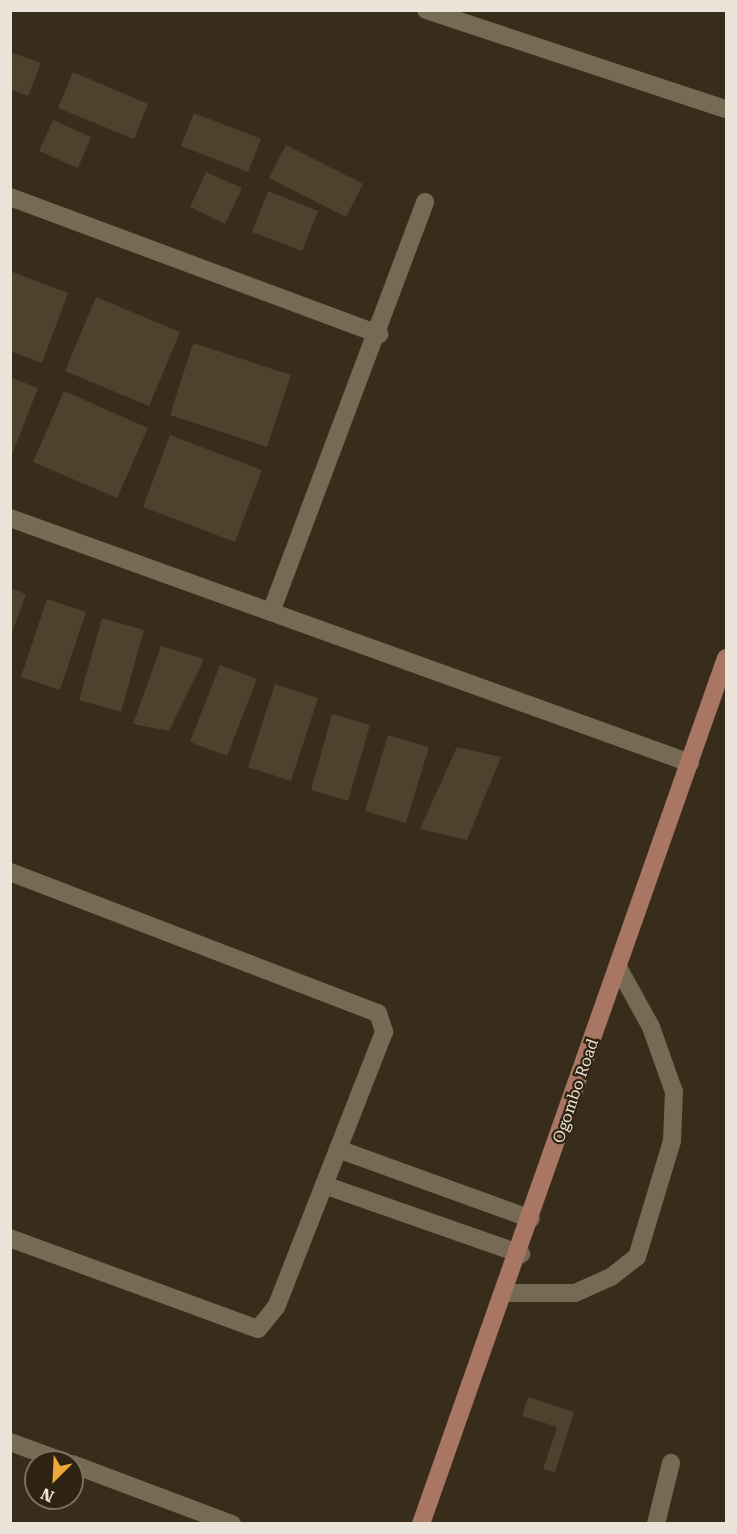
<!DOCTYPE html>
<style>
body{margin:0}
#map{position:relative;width:737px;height:1534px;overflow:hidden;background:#382d1a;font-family:"Roboto Serif",serif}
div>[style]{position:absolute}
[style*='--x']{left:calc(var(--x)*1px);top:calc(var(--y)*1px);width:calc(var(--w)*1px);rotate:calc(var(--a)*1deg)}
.building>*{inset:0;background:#4e422e}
.minor>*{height:18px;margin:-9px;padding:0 9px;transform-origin:9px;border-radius:9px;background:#776a55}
.major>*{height:18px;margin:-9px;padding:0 9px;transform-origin:9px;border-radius:9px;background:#a87663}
span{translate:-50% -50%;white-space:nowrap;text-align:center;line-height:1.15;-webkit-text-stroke:4.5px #2e2310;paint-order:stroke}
.street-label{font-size:16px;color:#ebe3d8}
.frame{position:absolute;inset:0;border:12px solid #ebe3d8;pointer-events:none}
.north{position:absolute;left:24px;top:1450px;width:60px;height:60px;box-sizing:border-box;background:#2e2310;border:2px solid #7a7060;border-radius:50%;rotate:204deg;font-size:16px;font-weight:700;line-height:24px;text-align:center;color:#ebe3d8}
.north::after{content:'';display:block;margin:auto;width:21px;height:27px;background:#eca93a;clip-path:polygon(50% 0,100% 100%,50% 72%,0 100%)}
</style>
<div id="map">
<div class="building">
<i style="clip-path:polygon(10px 52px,41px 63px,28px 96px,10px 89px)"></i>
<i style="clip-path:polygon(73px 72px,148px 104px,134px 139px,58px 108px)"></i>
<i style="clip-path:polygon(194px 113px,261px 139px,248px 172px,181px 146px)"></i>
<i style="clip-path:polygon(53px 120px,91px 137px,78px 168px,39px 151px)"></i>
<i style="clip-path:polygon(286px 145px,363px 184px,346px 217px,269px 178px)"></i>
<i style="clip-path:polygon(206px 172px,242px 188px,225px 224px,190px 207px)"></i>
<i style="clip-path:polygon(268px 191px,318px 211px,302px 251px,252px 232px)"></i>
<i style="clip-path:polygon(10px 271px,68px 293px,42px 363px,10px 351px)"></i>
<i style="clip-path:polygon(96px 297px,180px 332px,149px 406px,65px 371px)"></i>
<i style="clip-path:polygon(193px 343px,291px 375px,267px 447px,170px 415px)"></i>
<i style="clip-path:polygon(10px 377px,38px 388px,11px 457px,10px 457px)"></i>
<i style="clip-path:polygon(64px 391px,148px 428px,117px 498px,33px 462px)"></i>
<i style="clip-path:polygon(170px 435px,262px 470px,235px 542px,143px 507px)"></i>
<i style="clip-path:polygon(10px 588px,26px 594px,11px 635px,10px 635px)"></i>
<i style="clip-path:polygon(47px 599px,86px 612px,60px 690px,21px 677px)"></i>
<i style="clip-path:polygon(102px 618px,144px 630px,121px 712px,79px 700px)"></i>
<i style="clip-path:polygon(161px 646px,204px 659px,169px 731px,133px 724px)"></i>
<i style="clip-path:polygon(220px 665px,257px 679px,227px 756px,190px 742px)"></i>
<i style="clip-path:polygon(275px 684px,318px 698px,291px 781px,248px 767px)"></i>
<i style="clip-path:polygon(332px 714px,370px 725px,348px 801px,311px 790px)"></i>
<i style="clip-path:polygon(388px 735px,429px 747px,406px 823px,365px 811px)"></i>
<i style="clip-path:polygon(457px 747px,501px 757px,467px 840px,420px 829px)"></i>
<i style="clip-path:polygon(528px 1397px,574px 1412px,555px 1472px,543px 1469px,557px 1427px,522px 1416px)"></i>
</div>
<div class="minor">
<i style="--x:426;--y:10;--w:316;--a:18.3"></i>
<i style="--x:10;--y:197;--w:394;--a:20.4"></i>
<i style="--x:10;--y:518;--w:723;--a:19.81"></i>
<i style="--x:271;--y:612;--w:438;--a:-69.4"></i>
<i style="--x:10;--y:872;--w:394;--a:21"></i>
<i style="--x:378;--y:1013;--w:20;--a:72"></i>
<i style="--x:384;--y:1032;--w:295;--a:111.4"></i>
<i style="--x:276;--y:1307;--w:28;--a:129"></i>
<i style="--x:258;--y:1329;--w:264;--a:-159.9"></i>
<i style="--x:338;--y:1149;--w:205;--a:19.9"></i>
<i style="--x:324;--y:1185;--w:209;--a:19.3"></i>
<i style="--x:506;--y:1293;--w:69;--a:0"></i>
<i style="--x:575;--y:1293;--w:39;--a:-24"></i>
<i style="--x:611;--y:1277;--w:33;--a:-38"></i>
<i style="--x:637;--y:1257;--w:121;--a:-73.2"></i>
<i style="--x:672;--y:1141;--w:49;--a:-87.7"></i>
<i style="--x:674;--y:1092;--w:69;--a:-109.5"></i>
<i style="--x:651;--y:1027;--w:66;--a:-118.9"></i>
<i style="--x:10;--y:1442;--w:59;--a:20"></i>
<i style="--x:72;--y:1464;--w:171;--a:20.6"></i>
<i style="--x:656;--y:1524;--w:63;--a:-76.2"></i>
</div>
<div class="major">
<i style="--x:421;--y:1524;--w:918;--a:-70.6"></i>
</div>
<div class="street-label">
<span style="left:576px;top:1091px;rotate:-71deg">Ogombo Road</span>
</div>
<div class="frame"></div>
<div class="north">N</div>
</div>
